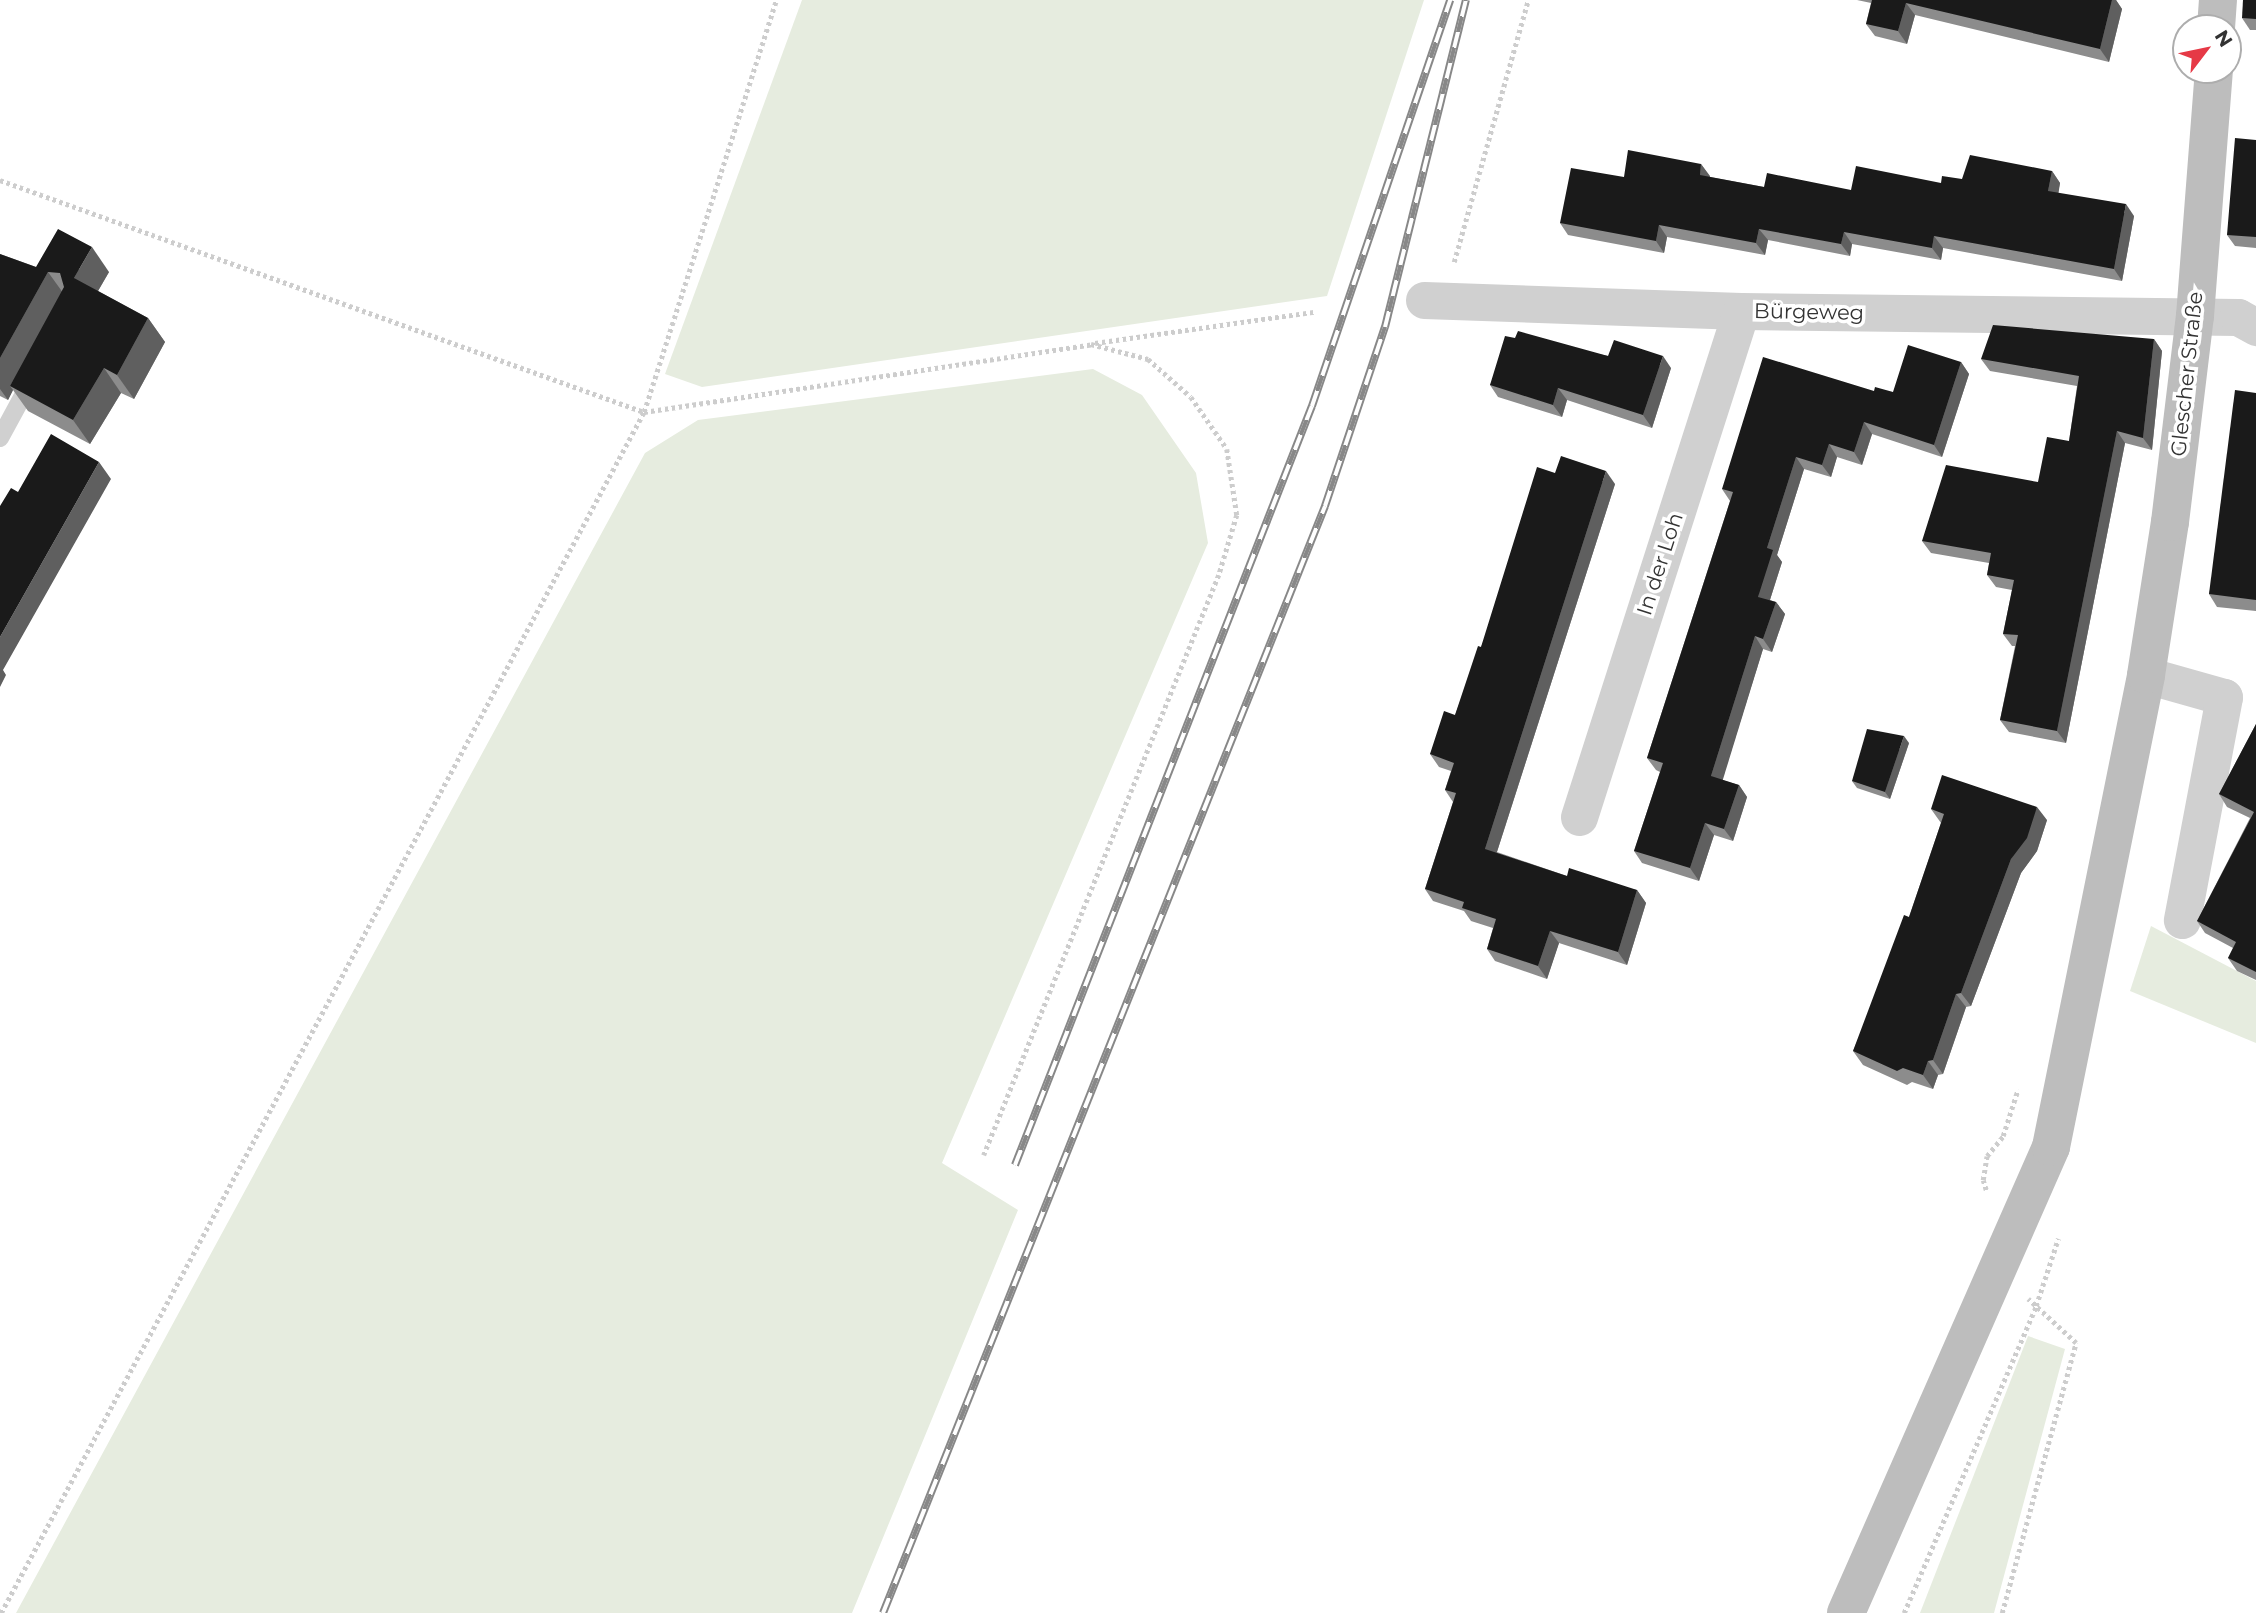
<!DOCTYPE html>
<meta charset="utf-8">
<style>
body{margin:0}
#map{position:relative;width:2256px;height:1613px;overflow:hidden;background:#fff;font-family:Montserrat,sans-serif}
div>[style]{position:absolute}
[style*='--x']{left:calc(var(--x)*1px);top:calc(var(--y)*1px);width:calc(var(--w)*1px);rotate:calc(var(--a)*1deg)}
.green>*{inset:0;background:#e6ecdf}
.path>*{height:4.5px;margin-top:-2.25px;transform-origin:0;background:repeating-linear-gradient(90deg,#cdcdcd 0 3.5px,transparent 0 7px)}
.lane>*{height:18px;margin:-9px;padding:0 9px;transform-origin:9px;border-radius:9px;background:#d0d0d0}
.street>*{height:37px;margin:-18.5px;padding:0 18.5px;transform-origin:18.5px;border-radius:18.5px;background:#d0d0d0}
.secondary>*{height:38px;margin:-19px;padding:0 19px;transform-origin:19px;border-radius:19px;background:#bdbdbd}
.rail>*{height:8px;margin-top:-4px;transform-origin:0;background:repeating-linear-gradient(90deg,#fff 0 16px,#888 0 32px);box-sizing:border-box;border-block:2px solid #888}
.wall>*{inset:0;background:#8c8c8c}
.shaded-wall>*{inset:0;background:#5f5f5f}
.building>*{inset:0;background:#1a1a1a}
span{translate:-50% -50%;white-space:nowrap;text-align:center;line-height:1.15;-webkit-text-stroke:7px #fff;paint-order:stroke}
.street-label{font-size:21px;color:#333}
.north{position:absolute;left:2172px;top:14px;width:70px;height:70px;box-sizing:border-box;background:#fff;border:2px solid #adadad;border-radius:50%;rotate:58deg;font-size:19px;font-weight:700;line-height:28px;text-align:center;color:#333}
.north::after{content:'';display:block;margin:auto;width:24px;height:32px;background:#e63946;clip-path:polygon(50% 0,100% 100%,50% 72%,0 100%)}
</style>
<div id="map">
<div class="green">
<i style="clip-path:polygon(802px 0,1424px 0,1327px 296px,702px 387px,665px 374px)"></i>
<i style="clip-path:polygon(1093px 369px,1142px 395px,1196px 473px,1208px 543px,942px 1163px,1018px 1210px,852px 1613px,16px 1613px,645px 453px,698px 420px)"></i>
<i style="clip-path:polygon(2151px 926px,2256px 981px,2256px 1043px,2130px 991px)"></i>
<i style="clip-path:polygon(2028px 1336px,2065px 1349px,1994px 1613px,1920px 1613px)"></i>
</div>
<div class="path">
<i style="--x:0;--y:180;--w:685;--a:19.81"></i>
<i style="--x:644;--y:412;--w:452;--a:-8.6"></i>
<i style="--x:1091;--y:344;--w:59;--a:14.7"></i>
<i style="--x:1148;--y:359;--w:57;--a:41.5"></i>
<i style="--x:1191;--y:397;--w:63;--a:55.3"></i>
<i style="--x:1227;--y:449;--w:67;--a:81.4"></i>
<i style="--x:1237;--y:515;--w:63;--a:106.7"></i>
<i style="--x:1219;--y:575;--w:626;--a:112.06"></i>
<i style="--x:1454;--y:262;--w:272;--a:-74.2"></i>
<i style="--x:1095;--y:343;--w:221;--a:-8.1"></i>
<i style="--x:1986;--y:1190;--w:10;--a:-107"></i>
<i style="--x:1983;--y:1180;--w:24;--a:-81"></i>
<i style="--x:1987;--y:1156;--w:26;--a:-51"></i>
<i style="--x:2003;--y:1136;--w:49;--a:-72.3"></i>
<i style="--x:1;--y:1613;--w:1362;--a:-61.84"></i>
<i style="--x:644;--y:412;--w:433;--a:-72.2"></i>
<i style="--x:1904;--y:1613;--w:334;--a:-66.7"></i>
<i style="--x:2036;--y:1306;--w:71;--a:-71.8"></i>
<i style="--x:2002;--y:1613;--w:280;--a:-74.7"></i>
<i style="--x:2076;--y:1343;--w:65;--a:-137.5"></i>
</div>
<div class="lane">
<i style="--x:0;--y:438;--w:67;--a:-61.5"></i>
</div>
<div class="street">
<i style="--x:1424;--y:300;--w:317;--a:2"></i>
<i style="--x:1741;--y:311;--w:497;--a:0.7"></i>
<i style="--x:2238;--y:317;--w:21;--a:29"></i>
<i style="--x:2146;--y:675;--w:81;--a:15.8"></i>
<i style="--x:2224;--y:697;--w:227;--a:100.7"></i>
<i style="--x:1579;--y:817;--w:531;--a:-72.25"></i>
</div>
<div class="secondary">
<i style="--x:2216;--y:28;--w:28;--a:-86"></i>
<i style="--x:1846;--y:1613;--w:509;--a:-66.25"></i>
<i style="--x:2051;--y:1147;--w:481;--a:-78.6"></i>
<i style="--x:2146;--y:675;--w:155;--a:-81.1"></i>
<i style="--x:2170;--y:522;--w:208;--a:-83.1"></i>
<i style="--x:2195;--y:316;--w:247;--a:-85.6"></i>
</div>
<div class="rail">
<i style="--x:1015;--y:1165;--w:815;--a:-68.63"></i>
<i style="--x:1312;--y:406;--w:429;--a:-71.2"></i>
<i style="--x:883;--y:1613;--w:1192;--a:-68.23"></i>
<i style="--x:1325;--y:506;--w:189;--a:-71.5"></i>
<i style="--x:1385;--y:327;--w:337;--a:-76.1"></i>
</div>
<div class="wall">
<i style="clip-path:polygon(1857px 0,2116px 0,2122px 9px,2109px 62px,1915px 15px,1907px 44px,1875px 36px,1866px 24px,1871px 3px)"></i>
<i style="clip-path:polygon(2256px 0,2256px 30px,2250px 30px,2242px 18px)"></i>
<i style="clip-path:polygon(2256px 133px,2256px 248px,2235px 246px,2227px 235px,2256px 140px)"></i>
<i style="clip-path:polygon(1701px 164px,1710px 177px,1764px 187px,1851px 190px,1941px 183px,1962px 179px,2052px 171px,2060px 183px,2058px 193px,2134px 216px,2122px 281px,1943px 248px,1941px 260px,1852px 244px,1850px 256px,1768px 240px,1765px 255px,1667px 237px,1664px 253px,1568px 235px,1560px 223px,1624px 177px)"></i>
<i style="clip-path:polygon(0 254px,36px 267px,109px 272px,98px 291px,148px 318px,165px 342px,134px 399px,121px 393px,90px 444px,28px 411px,13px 390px,8px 400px,0 396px)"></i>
<i style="clip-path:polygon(1515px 338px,1671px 368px,1652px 428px,1567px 400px,1562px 417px,1498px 397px,1490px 385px)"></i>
<i style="clip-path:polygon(2154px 339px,2162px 351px,2152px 450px,2125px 443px,2066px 743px,2009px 732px,2000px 720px,2015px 646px,2012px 646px,2003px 634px,2012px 590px,1996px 587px,1987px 575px,1989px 563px,1931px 553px,1922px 541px,2038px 482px,2069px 441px,2077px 386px,1990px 371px,1981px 359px)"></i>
<i style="clip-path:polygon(1961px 362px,1969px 374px,1942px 457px,1872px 434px,1862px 465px,1837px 457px,1831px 477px,1804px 469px,1777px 555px,1782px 562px,1770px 600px,1776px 602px,1785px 614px,1772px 652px,1763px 649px,1722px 780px,1739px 785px,1747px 797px,1733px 841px,1714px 835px,1699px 881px,1642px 863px,1634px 851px,1660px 772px,1656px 770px,1647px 758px,1730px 501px,1722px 489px,1874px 391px,1893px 392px)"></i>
<i style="clip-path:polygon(2256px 393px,2256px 611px,2217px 607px,2209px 594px)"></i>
<i style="clip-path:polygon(1555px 473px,1615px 484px,1497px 852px,1567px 876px,1637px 890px,1646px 903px,1627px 965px,1559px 943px,1547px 979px,1495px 961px,1487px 949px,1493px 928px,1471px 921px,1464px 911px,1433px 901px,1425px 889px,1453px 802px,1445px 790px,1451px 771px,1439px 767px,1430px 754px,1455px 715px,1481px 647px)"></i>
<i style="clip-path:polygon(2256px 724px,2256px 980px,2237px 971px,2228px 958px,2233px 948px,2205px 933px,2197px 921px,2250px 818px,2227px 807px,2219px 794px)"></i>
<i style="clip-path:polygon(1909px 743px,1890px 799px,1857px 788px,1852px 781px)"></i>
<i style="clip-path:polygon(1931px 809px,2047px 820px,2037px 851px,2021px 873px,1971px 1006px,1966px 1007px,1943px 1074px,1938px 1075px,1933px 1089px,1912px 1082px,1907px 1085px,1863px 1065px,1853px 1051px,1909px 917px,1941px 823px)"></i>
</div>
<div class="shaded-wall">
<i style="clip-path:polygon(2112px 0,2116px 0,2122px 9px,2109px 62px,2100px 49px)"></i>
<i style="clip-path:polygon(1906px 3px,1915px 15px,1907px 44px,1898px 31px)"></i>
<i style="clip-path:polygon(1701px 164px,1710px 176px,1708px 187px,1700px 175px)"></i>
<i style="clip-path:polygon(2052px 171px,2060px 183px,2057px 203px,2048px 191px)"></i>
<i style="clip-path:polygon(2126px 204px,2134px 216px,2122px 281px,2114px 269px)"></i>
<i style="clip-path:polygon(1659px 225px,1667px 237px,1664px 253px,1656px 241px)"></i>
<i style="clip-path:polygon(1759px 229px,1768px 240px,1765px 255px,1756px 243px)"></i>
<i style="clip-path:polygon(1844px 232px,1852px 244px,1850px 256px,1841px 244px)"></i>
<i style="clip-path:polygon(1934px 236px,1943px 248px,1941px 260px,1932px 248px)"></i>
<i style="clip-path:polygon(92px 247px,109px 272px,91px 303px,74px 278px)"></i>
<i style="clip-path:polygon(48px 272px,66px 297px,10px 386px,13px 390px,8px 400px,0 389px,0 358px)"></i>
<i style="clip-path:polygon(148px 318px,165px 342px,134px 399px,117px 375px)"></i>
<i style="clip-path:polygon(2154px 339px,2162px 351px,2152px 450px,2143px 438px)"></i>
<i style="clip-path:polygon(1663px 356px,1671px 368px,1652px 428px,1643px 415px)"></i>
<i style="clip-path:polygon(1961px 362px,1969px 374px,1942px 457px,1934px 445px)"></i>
<i style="clip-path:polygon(104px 368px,121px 393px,90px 444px,73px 420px)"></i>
<i style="clip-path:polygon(1558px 388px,1567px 400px,1562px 417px,1553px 405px)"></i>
<i style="clip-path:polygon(1864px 422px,1872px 434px,1862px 465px,1854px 452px)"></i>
<i style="clip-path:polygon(2117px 431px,2125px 443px,2066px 743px,2057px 731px)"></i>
<i style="clip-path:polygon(1829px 444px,1837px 457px,1831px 477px,1822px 465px)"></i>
<i style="clip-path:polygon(1796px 457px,1804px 469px,1777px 555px,1782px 562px,1767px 609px,1758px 597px,1767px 548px)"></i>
<i style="clip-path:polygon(99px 462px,111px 479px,3px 670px,6px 675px,0 687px,0 637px)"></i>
<i style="clip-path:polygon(1606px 471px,1615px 484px,1494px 861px,1485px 849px)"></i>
<i style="clip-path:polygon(1776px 602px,1785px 614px,1772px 652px,1763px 639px)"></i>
<i style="clip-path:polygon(1755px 636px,1763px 649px,1720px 789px,1711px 776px)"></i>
<i style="clip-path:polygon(1904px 736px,1909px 743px,1890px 799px,1885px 792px)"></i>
<i style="clip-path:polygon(1739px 785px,1747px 797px,1733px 841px,1724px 829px)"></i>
<i style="clip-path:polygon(2037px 807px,2047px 820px,2037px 851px,2021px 873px,1971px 1006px,1961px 993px,2011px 859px)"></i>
<i style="clip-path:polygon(1705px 823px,1714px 835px,1699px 881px,1690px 868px)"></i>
<i style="clip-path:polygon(1637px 890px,1646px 903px,1627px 965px,1618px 952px)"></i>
<i style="clip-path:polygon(1550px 931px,1559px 943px,1547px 979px,1538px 966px)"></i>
<i style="clip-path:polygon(1956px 994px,1966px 1007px,1943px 1074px,1933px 1060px)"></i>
<i style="clip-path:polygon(1928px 1061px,1938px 1075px,1933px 1089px,1923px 1075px)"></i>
</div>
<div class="building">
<i style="clip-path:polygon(1872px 0,2112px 0,2100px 49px,1906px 3px,1898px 31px,1866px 24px)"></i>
<i style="clip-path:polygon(2243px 0,2256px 0,2256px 19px,2242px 18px)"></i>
<i style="clip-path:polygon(2256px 133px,2256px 237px,2227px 235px,2235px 138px,2256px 140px)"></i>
<i style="clip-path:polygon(1628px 150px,1701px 164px,1700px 175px,1764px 187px,1767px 173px,1851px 190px,1856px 166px,1941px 183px,1942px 176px,1962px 179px,1970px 155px,2052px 171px,2048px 191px,2126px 204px,2114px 269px,1934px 236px,1932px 248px,1844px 232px,1841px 244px,1759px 229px,1756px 243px,1659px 225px,1656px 241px,1560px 223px,1571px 168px,1624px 177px)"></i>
<i style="clip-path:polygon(58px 229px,92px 247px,74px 278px,148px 318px,117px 375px,104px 368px,73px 420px,10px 386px,64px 287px,60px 273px,48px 272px,0 358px,0 254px,36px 267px)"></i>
<i style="clip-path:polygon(1993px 325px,2154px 339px,2143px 438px,2117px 431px,2057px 731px,2000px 720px,2018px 635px,2003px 634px,2014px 580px,1987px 575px,1991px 553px,1922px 541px,1946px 465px,2038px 482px,2047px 437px,2069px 441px,2079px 376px,1981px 359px)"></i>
<i style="clip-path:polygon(1518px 331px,1608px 356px,1614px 340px,1663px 356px,1643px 415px,1558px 388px,1553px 405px,1490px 385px,1505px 336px,1515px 338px)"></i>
<i style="clip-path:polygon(1908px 345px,1961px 362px,1934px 445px,1864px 422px,1854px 452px,1829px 444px,1822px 465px,1796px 457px,1767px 548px,1773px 550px,1758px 597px,1776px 602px,1763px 639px,1755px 636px,1711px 776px,1739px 785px,1724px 829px,1705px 823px,1690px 868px,1634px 851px,1663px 763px,1647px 758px,1733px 492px,1722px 489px,1763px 357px,1874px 391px,1875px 387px,1893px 392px)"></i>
<i style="clip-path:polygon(2235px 390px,2256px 393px,2256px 600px,2209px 594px)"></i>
<i style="clip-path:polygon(51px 434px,99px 462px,0 637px,0 506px,11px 488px,18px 492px)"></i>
<i style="clip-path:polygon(1561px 456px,1606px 471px,1485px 849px,1567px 876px,1569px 868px,1637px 890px,1618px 952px,1550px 931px,1538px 966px,1487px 949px,1496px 919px,1462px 908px,1464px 902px,1425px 889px,1456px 793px,1445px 790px,1454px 763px,1430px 754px,1444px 711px,1455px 715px,1478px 646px,1481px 647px,1537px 467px,1555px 473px)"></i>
<i style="clip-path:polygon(2256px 724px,2256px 972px,2228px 958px,2236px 942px,2197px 921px,2254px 812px,2219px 794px)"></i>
<i style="clip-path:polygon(1867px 729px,1904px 736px,1885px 792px,1852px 781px)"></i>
<i style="clip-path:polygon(1942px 775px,2037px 807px,2027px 838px,2011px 859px,1961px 993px,1956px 994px,1933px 1060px,1928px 1061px,1923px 1075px,1903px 1068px,1897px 1071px,1853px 1051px,1904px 915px,1909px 917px,1944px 814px,1931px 809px)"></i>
</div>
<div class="street-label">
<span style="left:1809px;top:312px;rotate:1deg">Bürgeweg</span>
<span style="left:2187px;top:374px;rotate:-84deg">Glescher Straße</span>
<span style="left:1660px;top:564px;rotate:-72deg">In der Loh</span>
</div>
<div class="north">N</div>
</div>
